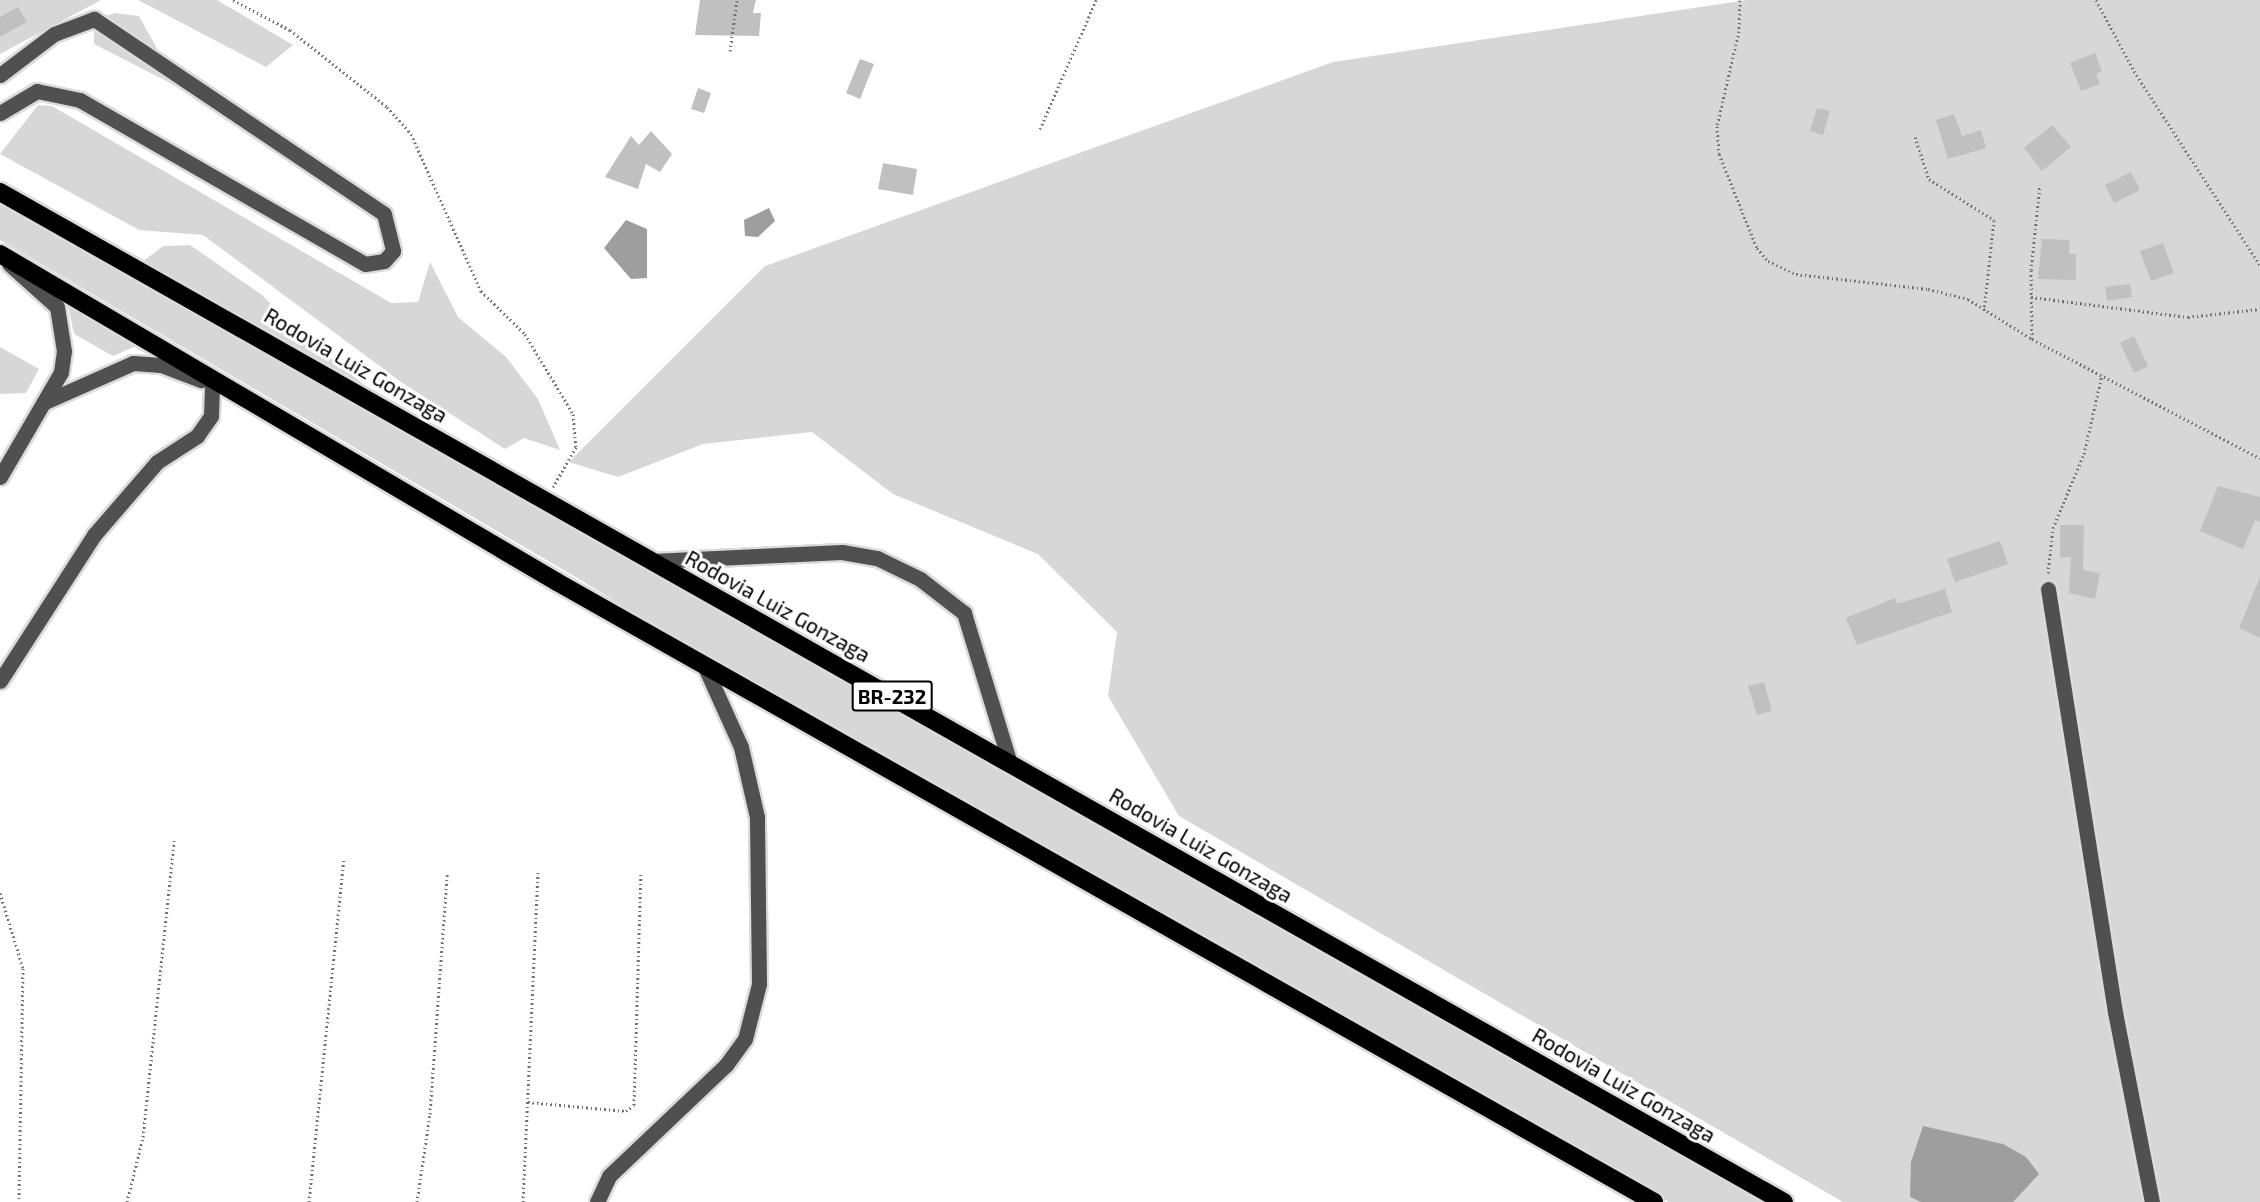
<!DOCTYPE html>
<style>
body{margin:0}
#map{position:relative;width:2260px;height:1202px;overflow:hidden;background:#fff;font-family:"Exo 2",sans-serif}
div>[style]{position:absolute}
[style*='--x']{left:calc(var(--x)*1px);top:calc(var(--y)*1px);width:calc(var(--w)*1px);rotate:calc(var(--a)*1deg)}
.green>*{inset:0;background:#d7d7d7}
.water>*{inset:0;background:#9e9e9e}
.building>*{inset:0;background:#c0c0c0}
.path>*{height:3px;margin-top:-1.5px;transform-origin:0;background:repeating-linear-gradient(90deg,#727272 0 1.5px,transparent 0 4.5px)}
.roads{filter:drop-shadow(2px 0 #dbdbdb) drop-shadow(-2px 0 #dbdbdb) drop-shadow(0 2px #dbdbdb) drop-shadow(0 -2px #dbdbdb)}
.minor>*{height:15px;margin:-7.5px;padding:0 7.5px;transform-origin:7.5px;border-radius:7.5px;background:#505050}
.highway>*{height:18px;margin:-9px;padding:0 9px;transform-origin:9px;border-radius:9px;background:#000}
span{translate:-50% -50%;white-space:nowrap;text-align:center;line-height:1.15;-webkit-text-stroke:6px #fff;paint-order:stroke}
.shield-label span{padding:2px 4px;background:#fff;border:2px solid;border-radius:4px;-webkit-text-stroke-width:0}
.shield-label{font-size:20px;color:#000;font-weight:700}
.street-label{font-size:21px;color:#000}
</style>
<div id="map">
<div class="green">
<i style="clip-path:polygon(0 0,101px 0,0 54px)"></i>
<i style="clip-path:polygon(138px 0,217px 0,293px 45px,266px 67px)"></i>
<i style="clip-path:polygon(1747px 0,2260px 0,2260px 1202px,1843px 1202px,1179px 816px,1108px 696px,1117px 632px,1038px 554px,893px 494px,812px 432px,703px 444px,618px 477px,569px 462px,765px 266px,1333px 62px)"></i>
<i style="clip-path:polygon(115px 13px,139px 16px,178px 87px,94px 44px,94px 29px,101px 18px)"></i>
<i style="clip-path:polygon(38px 105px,52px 106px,391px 303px,418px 302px,430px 262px,458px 317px,506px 357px,538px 399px,560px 450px,524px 438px,505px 449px,401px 382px,203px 235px,139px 230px,0 154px)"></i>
<i style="clip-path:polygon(0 192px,137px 266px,163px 246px,190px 245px,262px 295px,300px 334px,406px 418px,1766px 1202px,1669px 1202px,1309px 996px,856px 751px,584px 582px,0 240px)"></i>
<i style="clip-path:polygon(68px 306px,136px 346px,113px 356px,74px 334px)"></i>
<i style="clip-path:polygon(0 347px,39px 369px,26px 393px,0 394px)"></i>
</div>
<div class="water">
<i style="clip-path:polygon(769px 208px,775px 221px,758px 237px,745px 236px,744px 220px)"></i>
<i style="clip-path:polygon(626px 220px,647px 229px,647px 278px,631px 279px,604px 248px)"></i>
<i style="clip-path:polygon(1923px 1126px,2003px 1144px,2026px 1157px,2039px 1174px,2013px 1202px,1921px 1202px,1910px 1197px,1911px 1162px)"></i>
</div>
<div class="building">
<i style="clip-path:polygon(700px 0,756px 0,753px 13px,761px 13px,759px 36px,695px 35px)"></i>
<i style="clip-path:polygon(18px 7px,27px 22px,0 37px,0 17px)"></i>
<i style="clip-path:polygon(2095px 53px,2102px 71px,2096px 74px,2100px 84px,2081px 91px,2070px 63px)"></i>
<i style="clip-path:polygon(860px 59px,874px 64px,860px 99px,846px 93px)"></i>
<i style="clip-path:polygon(698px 88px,711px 93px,704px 113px,691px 109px)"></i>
<i style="clip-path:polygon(1817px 108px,1830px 111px,1823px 135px,1810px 131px)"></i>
<i style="clip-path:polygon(1954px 114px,1962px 136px,1981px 130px,1986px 148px,1948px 159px,1936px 120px)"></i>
<i style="clip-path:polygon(2052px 125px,2071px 147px,2042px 171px,2024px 148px)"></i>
<i style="clip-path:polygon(651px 131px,672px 154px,660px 172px,646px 164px,638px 189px,605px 177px,631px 136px,639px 145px)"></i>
<i style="clip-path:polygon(883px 163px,917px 169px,913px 195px,878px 189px)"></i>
<i style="clip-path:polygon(2131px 172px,2140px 190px,2114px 203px,2105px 185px)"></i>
<i style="clip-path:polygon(2042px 239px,2070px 240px,2069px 254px,2076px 254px,2076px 280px,2038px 279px)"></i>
<i style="clip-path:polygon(2163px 243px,2174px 273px,2151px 281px,2140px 251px)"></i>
<i style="clip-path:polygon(2130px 284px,2132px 297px,2107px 301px,2105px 287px)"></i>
<i style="clip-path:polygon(2134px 336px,2148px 366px,2134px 373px,2120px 343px)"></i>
<i style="clip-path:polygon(2218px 486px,2260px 497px,2260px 522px,2255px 520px,2243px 549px,2200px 531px)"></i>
<i style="clip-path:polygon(2060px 525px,2084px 525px,2083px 570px,2100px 573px,2095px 599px,2069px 593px,2071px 557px,2060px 557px)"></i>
<i style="clip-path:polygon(2000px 541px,2008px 564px,1955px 582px,1947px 559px)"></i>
<i style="clip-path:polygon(2260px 577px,2260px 638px,2239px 628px)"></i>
<i style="clip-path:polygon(1945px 589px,1952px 612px,1857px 645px,1846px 618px,1895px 598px,1897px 604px)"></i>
<i style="clip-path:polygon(1764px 682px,1772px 711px,1757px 715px,1748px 686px)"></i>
</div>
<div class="path">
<i style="--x:233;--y:0;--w:64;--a:27.8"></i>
<i style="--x:290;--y:30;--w:124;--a:38.4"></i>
<i style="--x:387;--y:107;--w:36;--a:48"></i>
<i style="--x:411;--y:134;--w:172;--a:66"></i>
<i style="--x:481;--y:291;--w:62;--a:44.3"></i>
<i style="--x:525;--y:334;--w:93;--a:59"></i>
<i style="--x:573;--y:414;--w:33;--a:85"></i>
<i style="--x:576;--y:447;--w:46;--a:119.9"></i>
<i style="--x:1740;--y:0;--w:31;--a:92"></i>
<i style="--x:1739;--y:31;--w:98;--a:103"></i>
<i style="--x:1717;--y:126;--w:28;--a:86"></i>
<i style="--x:1719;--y:154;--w:101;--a:68"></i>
<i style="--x:1757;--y:248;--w:17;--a:50"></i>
<i style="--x:1768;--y:261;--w:31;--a:25"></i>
<i style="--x:1796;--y:274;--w:133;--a:6.5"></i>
<i style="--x:1928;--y:289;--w:41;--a:14"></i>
<i style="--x:1968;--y:299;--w:75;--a:32"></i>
<i style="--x:2032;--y:339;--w:257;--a:27.6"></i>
<i style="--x:2096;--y:0;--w:81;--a:61.8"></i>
<i style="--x:2134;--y:71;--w:231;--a:57"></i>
<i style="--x:730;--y:51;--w:51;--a:-82.2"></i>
<i style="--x:1040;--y:129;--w:141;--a:-66.5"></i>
<i style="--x:1915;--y:137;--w:44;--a:71.6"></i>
<i style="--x:1929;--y:179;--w:77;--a:32.2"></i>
<i style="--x:1994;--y:220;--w:91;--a:96.3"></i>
<i style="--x:2031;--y:297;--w:158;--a:7.3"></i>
<i style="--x:2188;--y:317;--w:72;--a:-6.3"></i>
<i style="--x:2032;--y:339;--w:69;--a:-90.8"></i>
<i style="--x:2031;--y:270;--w:85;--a:-84"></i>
<i style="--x:2048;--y:573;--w:45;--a:-83.7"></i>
<i style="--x:2053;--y:528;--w:80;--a:-67.3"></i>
<i style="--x:2084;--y:454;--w:81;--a:-77.2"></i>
<i style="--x:0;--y:893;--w:78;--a:73"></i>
<i style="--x:23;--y:968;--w:234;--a:91"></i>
<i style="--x:528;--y:1102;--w:98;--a:5.2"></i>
<i style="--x:626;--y:1111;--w:10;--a:-37"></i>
<i style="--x:634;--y:1105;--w:231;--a:-88.3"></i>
<i style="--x:127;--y:1202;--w:67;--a:-76.2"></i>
<i style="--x:143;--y:1137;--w:298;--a:-84"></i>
<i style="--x:309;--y:1202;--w:345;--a:-84.2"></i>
<i style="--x:417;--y:1202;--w:89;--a:-81.6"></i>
<i style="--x:430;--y:1114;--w:240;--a:-85.9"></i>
<i style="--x:523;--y:1202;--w:330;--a:-87.4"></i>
</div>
<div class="roads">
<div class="minor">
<i style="--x:0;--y:75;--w:68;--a:-37.2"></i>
<i style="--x:54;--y:34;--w:43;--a:-20.6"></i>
<i style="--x:94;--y:19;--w:349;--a:33.9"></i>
<i style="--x:384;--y:214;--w:38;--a:76"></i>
<i style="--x:393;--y:251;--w:13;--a:132"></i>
<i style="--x:384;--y:261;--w:19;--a:171"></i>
<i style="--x:365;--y:264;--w:329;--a:-150.1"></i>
<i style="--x:80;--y:100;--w:44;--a:-168.2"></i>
<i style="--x:37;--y:91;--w:43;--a:149.3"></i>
<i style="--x:45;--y:402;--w:96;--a:-23.9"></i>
<i style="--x:133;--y:363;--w:28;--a:4"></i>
<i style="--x:161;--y:365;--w:43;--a:20.6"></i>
<i style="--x:0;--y:477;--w:121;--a:-59.8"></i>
<i style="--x:61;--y:372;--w:21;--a:-82"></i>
<i style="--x:64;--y:351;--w:45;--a:-99"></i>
<i style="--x:57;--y:307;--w:64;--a:-138.1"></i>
<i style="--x:652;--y:561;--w:190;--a:-2.7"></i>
<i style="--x:842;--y:552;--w:36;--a:10"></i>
<i style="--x:877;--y:558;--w:48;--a:26"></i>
<i style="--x:920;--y:579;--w:56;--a:37.7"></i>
<i style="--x:964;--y:613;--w:157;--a:73"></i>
<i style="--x:2048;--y:589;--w:428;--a:81"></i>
<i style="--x:2115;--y:1012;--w:194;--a:79"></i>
<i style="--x:0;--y:681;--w:174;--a:-57.2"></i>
<i style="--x:94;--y:535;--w:96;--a:-49.2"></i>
<i style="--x:157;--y:462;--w:48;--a:-33"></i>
<i style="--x:197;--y:436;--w:24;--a:-55"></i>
<i style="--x:211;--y:416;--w:31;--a:-88"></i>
<i style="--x:597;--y:1202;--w:29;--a:-65"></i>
<i style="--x:609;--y:1176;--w:161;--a:-43.5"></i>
<i style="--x:726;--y:1065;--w:32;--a:-54"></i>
<i style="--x:745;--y:1039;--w:57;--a:-75.7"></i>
<i style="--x:759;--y:984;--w:167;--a:-90.7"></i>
<i style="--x:757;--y:817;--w:72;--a:-102.9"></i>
<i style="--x:741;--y:747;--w:90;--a:-114.3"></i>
</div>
<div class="highway">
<i style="--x:0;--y:192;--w:2050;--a:29.52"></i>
<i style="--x:0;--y:254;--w:646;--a:30.49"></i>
<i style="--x:557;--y:582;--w:1260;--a:29.47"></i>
</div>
</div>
<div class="shield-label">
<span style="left:892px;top:696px">BR-232</span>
</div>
<div class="street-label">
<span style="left:356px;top:365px;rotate:30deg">Rodovia Luiz Gonzaga</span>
<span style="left:778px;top:606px;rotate:29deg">Rodovia Luiz Gonzaga</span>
<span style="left:1201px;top:845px;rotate:30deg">Rodovia Luiz Gonzaga</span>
<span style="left:1624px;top:1085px;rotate:30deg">Rodovia Luiz Gonzaga</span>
</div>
</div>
